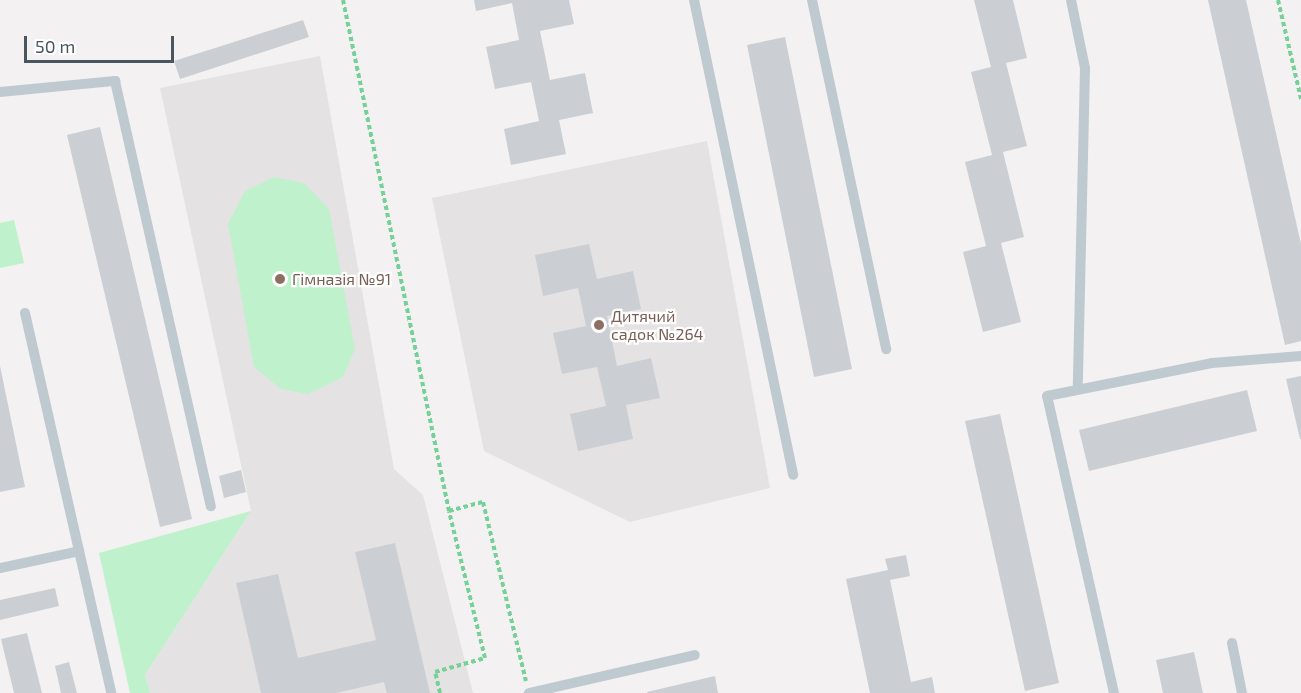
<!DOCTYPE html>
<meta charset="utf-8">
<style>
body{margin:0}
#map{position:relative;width:1301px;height:693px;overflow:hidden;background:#f3f1f1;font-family:"Exo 2",sans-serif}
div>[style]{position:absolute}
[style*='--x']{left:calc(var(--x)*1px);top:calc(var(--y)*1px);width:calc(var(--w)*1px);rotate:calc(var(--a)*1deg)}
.education>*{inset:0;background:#e4e2e3}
.green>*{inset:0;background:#bff1cc}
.building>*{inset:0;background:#cbcfd3}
.path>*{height:4px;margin-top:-2px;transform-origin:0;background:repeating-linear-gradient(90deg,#75d198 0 4.5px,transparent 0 7.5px)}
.service>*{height:10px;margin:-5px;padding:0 5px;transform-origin:5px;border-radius:5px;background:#becad0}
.dots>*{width:16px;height:16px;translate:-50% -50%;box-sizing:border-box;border:3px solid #fff;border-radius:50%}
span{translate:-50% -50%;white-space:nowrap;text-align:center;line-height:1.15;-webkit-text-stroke:4.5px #fff;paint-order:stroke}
.education-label{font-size:16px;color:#785e54}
.left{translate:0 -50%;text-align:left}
.scale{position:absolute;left:24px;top:36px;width:150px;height:27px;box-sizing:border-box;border:3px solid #48575f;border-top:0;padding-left:8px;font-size:18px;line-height:21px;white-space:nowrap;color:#48575f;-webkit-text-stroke:4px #fff;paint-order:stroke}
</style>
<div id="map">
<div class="education">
<i style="clip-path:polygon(320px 56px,394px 469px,423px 495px,473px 693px,150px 693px,145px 675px,251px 511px,160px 88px)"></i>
<i style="clip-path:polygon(707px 141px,770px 488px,630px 522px,484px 451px,432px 198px)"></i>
</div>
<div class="green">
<i style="clip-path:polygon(274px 177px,304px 183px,329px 209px,355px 349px,343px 377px,308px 394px,281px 389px,254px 367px,228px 224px,245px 191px)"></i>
<i style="clip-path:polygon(14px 220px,24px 263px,0 268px,0 223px)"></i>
<i style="clip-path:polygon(251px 511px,145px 675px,150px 693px,130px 693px,99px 553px)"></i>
</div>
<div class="building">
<i style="clip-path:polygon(474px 0,569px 0,574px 24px,540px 31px,550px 80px,585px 73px,593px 113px,559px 120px,566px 154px,511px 165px,504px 129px,539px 121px,531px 82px,495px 89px,486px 47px,519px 40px,512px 3px,476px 11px)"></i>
<i style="clip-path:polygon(974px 0,1013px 0,1027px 58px,1006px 63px,1027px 146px,1003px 152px,1024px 237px,1001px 243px,1021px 322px,983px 332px,963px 252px,986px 246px,965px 162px,992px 155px,971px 72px,991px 67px)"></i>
<i style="clip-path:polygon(1208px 0,1246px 0,1301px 244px,1301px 341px,1285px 345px)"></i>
<i style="clip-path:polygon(303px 20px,309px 37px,180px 79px,174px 61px)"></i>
<i style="clip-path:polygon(785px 37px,852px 369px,814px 377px,747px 45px)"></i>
<i style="clip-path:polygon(100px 127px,192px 519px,160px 527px,67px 135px)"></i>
<i style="clip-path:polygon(589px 244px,597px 279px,633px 271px,641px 309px,607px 316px,617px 366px,651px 358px,660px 398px,626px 405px,633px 439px,578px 451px,570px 414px,606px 406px,597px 367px,562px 374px,553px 333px,586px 326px,578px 288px,543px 296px,535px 255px)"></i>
<i style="clip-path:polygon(0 366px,25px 487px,0 492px)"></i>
<i style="clip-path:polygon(1301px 376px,1301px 439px,1300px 439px,1286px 379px)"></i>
<i style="clip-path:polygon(1247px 390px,1257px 431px,1089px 471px,1079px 430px)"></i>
<i style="clip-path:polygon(1000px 414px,1059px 683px,1025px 691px,965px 421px)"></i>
<i style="clip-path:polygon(241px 470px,246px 492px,224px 498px,219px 476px)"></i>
<i style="clip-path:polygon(395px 543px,430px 693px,387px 693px,384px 682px,336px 693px,261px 693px,236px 583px,278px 574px,298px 658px,376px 640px,355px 552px)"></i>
<i style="clip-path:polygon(906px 555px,910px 576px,890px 580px,911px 682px,932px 677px,935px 693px,870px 693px,846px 579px,888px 570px,885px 559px)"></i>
<i style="clip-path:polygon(55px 588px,59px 606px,0 620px,0 600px)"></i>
<i style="clip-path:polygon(27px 633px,42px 693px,14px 693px,1px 639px)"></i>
<i style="clip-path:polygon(1194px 652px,1203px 693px,1163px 693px,1156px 660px)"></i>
<i style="clip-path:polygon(69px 662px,77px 693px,61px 693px,55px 666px)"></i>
<i style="clip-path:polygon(715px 676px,718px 693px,647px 693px,647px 692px)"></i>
</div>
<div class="path">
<i style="--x:343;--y:0;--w:522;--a:78.28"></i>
<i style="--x:1278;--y:0;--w:102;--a:76.9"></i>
<i style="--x:440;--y:693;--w:22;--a:-103"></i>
<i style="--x:435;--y:672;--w:52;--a:-15.6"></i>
<i style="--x:485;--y:658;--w:151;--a:-103.8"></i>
<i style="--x:449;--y:511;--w:35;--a:-15"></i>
<i style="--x:483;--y:502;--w:184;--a:76.5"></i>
</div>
<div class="service">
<i style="--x:694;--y:0;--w:485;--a:78.2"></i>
<i style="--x:812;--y:0;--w:357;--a:78"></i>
<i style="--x:1071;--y:0;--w:69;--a:78.4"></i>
<i style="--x:1085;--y:68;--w:320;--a:91.3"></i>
<i style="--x:0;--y:92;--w:116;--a:-5.5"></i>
<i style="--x:115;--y:81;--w:436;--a:77.3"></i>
<i style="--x:25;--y:313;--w:390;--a:77.2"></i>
<i style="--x:0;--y:568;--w:81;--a:-12.1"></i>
<i style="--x:1232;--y:643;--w:51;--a:78.7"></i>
<i style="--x:529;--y:693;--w:170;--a:-12.9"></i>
<i style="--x:1114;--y:693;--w:304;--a:-102.7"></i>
<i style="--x:1047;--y:396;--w:168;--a:-11.3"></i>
<i style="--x:1212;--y:363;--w:89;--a:-4.5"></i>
</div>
<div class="dots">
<i style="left:280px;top:279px;background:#8d6e63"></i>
<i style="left:599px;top:325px;background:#8d6e63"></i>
</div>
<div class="education-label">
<span class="left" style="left:292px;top:279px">Гімназія №91</span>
<span class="left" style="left:611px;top:325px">Дитячий<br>садок №264</span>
</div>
<div class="scale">50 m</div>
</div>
